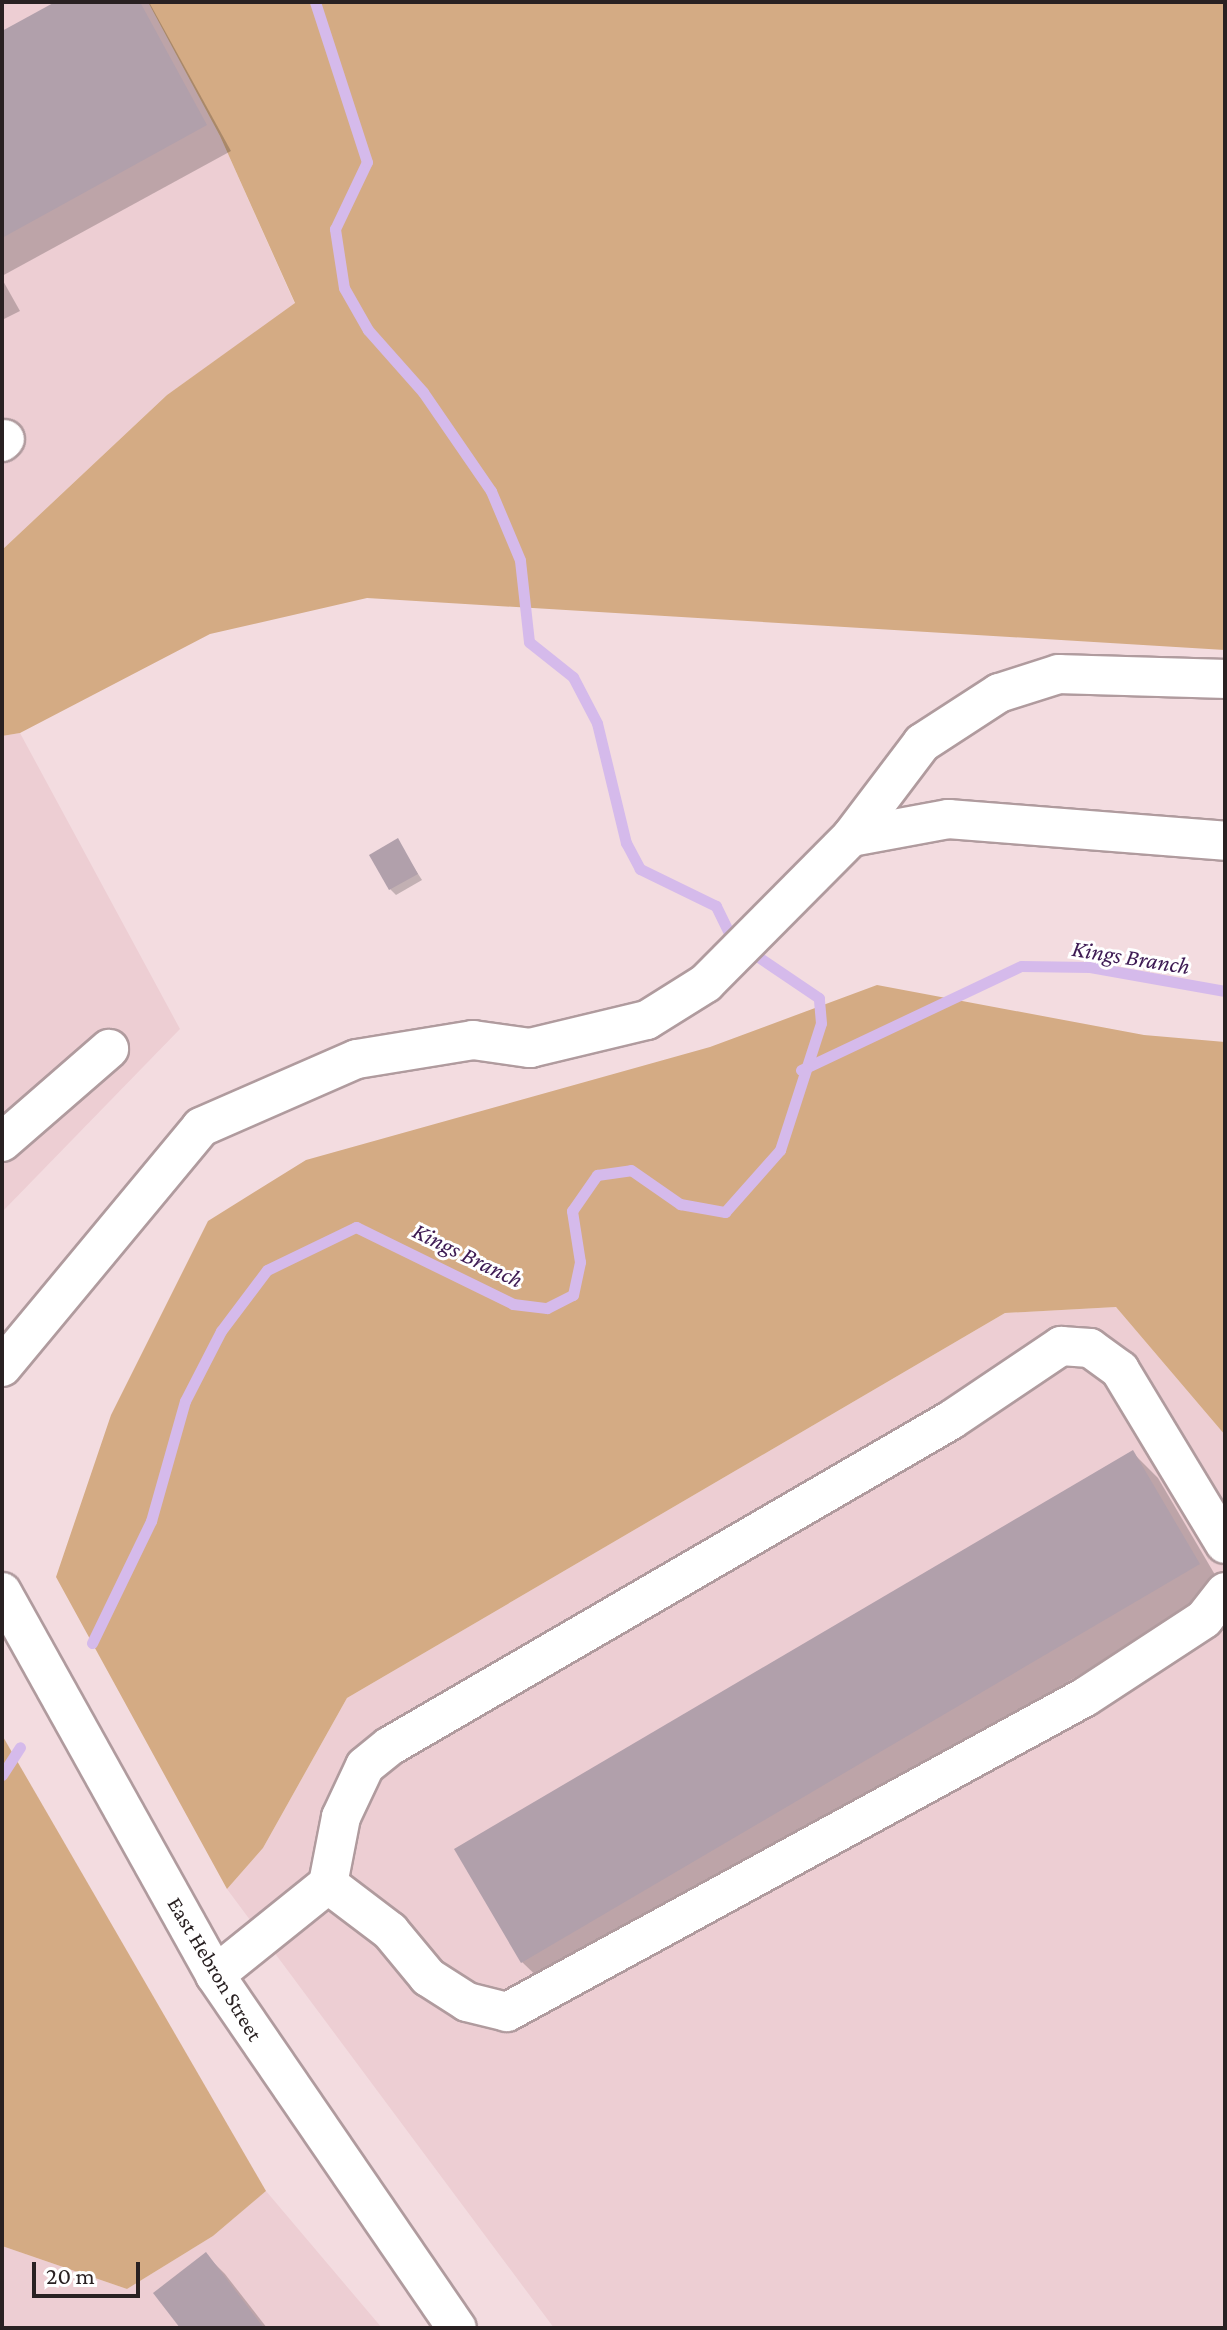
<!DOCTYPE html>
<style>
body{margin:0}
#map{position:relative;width:1227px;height:2330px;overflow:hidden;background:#f3dce0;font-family:"Crimson Pro",serif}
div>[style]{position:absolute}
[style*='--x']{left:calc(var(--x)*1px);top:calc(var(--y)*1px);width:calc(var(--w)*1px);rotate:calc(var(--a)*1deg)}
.built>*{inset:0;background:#edced3}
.green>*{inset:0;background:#d4ab84}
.shadow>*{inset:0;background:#0003}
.stream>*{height:11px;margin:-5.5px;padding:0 5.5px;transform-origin:5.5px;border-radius:5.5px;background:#d5baeb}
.building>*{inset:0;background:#b1a0ab}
.roads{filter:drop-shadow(2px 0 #b09b9e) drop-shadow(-2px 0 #b09b9e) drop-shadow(0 2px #b09b9e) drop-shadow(0 -2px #b09b9e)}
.minor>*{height:38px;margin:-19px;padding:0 19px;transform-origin:19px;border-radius:19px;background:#fff}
span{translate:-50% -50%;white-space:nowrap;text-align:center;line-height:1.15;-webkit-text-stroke:6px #fff;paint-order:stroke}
.street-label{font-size:22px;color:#292122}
.water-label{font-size:24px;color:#3d1a53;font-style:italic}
.frame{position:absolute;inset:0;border:4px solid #292122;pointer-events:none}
.scale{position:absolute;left:32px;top:2262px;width:108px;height:36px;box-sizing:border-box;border:4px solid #292122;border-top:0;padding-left:10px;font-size:24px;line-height:28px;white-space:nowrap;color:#292122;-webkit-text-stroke:6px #fff;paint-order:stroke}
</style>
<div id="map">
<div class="built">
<i style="clip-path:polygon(2px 2px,148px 2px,220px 136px,295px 304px,167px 395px,2px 550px)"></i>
<i style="clip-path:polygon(20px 733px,180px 1029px,2px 1212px,2px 736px)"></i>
<i style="clip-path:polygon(1116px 1307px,1225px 1435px,1225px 2328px,554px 2328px,227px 1889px,263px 1848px,347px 1698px,1005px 1313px)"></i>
<i style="clip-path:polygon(266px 2191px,382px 2328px,2px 2328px,2px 2246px,127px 2289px,213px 2236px)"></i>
</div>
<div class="green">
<i style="clip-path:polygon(148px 2px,1225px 2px,1225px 650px,367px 598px,210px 634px,20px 733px,2px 736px,2px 550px,167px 395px,295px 303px,220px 136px)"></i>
<i style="clip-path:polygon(877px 985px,1144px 1035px,1225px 1042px,1225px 1435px,1116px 1307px,1005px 1313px,347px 1698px,263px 1848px,227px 1889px,56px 1577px,111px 1415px,208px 1221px,306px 1160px,710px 1047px)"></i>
<i style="clip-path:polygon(2px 1735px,266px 2191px,213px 2236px,127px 2289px,2px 2246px)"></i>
</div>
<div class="shadow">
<i style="clip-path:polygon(59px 2px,149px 2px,231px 151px,2px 276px,2px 33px)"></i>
<i style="clip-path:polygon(2px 279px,20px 311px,2px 320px)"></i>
<i style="clip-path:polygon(397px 841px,422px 880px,396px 895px,390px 889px)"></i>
<i style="clip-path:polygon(1133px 1453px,1158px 1478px,1224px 1590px,548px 1987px,522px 1962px)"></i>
<i style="clip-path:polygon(206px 2255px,225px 2274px,267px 2328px,183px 2328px)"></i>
</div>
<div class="stream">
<i style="--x:801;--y:1070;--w:243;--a:-25.3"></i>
<i style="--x:1021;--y:966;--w:69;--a:0.8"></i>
<i style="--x:1090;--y:967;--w:137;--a:10.1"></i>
<i style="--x:92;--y:1643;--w:136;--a:-64.2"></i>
<i style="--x:151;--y:1521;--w:125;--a:-74.2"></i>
<i style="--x:185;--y:1401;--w:79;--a:-62.8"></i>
<i style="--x:221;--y:1331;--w:76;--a:-53"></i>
<i style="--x:267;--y:1270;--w:99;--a:-25.8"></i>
<i style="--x:356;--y:1227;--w:175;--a:26.1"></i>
<i style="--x:513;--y:1304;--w:34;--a:7"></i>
<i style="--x:547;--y:1308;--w:29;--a:-27"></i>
<i style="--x:573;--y:1295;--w:34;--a:-78"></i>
<i style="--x:580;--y:1262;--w:52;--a:-98.9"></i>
<i style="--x:572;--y:1211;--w:44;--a:-55.2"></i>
<i style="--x:597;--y:1175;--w:34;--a:-8"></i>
<i style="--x:631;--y:1170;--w:60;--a:34.8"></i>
<i style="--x:680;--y:1204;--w:46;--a:10.1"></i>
<i style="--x:725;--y:1212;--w:83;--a:-48.4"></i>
<i style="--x:780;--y:1150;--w:133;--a:-72.1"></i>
<i style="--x:821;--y:1023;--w:25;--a:-95"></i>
<i style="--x:819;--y:998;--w:105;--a:-145.9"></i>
<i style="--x:732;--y:939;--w:37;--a:-116"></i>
<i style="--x:716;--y:906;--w:85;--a:-154"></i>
<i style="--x:640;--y:869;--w:30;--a:-118"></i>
<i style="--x:626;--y:843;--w:123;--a:-103.6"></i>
<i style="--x:597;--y:723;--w:52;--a:-117.6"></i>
<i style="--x:573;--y:677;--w:56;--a:-141.5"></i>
<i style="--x:529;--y:642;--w:82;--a:-96.3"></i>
<i style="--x:520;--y:560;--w:75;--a:-112.8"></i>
<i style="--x:491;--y:491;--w:120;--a:-124.5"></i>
<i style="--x:423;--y:392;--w:83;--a:-131.6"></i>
<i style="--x:368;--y:330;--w:48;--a:-119.7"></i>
<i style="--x:344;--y:288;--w:60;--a:-98.7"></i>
<i style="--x:335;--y:229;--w:74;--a:-64.5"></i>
<i style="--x:367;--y:162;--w:168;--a:-108"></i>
<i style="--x:2;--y:1775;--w:33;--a:-57"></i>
</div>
<div class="building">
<i style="clip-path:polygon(55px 2px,140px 2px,207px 125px,2px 238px,2px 31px)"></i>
<i style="clip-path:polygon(398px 838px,418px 874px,389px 890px,369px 855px)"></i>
<i style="clip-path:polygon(1133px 1450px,1200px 1564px,521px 1963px,454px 1849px)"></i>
<i style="clip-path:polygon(206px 2252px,264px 2328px,180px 2328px,153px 2293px)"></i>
</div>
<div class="roads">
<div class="minor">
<i style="--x:2;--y:442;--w:4;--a:-45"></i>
<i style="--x:851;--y:837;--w:118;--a:-52.9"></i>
<i style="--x:922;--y:743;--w:92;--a:-33"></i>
<i style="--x:999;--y:693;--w:63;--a:-17.6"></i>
<i style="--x:1059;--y:674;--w:166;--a:1.7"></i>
<i style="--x:2;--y:1142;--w:142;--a:-41"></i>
<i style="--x:2;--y:1367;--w:312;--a:-50.3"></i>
<i style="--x:201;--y:1127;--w:170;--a:-23.6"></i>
<i style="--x:357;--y:1059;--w:118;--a:-9.3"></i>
<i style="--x:473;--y:1040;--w:58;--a:8"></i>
<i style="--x:530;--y:1048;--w:120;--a:-13.5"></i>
<i style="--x:647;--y:1020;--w:70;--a:-32.1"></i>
<i style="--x:706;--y:983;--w:206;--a:-45.2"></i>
<i style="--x:851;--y:837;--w:99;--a:-10.5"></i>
<i style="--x:948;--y:819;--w:278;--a:4.5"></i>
<i style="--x:2;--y:1592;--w:438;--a:60.9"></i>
<i style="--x:215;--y:1975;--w:428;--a:55.6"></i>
<i style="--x:328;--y:1884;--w:78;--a:37.2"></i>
<i style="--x:390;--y:1931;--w:60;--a:50.4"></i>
<i style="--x:428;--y:1977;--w:46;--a:32.7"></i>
<i style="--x:467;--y:2002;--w:41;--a:14"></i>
<i style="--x:507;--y:2012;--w:658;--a:-28.59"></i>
<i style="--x:1085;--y:1697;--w:142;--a:-33.2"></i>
<i style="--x:1204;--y:1619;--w:34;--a:-52"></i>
<i style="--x:215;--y:1975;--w:145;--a:-38.8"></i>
<i style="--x:328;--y:1884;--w:68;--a:-79"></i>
<i style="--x:341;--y:1817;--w:56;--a:-64.8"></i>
<i style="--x:365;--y:1766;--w:32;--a:-39"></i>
<i style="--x:390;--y:1746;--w:649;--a:-30.16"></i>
<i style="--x:951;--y:1420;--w:133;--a:-33.9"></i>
<i style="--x:1061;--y:1346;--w:29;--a:4"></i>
<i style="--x:1090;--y:1348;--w:37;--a:36"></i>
<i style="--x:1120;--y:1370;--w:203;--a:58.9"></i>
</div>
</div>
<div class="street-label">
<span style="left:215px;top:1969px;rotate:59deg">East Hebron Street</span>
</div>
<div class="water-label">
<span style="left:1131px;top:957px;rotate:9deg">Kings Branch</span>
<span style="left:468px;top:1255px;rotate:26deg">Kings Branch</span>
</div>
<div class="frame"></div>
<div class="scale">20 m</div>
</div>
